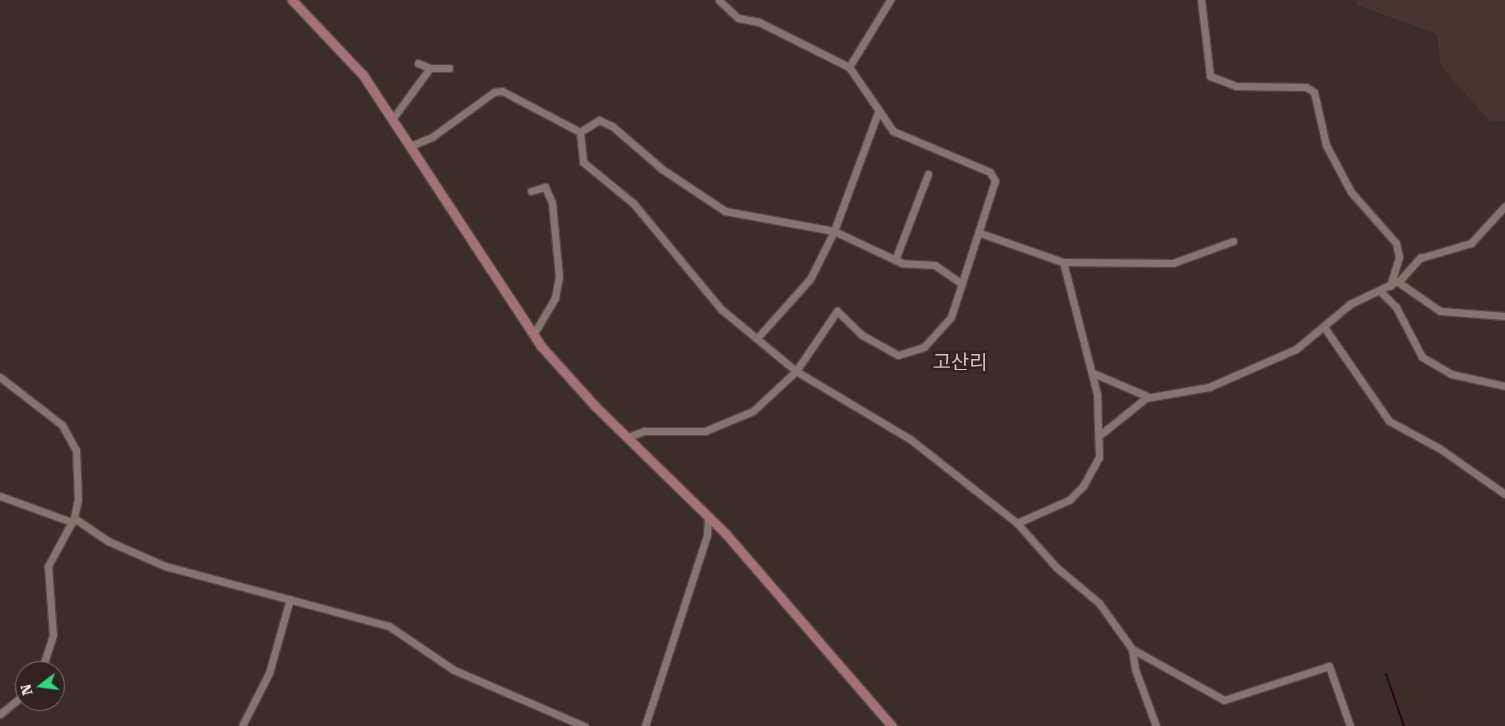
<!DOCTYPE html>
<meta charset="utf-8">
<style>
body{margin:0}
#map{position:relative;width:1505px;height:726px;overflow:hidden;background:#3b2d2a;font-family:"Roboto Serif","Noto Sans KR",serif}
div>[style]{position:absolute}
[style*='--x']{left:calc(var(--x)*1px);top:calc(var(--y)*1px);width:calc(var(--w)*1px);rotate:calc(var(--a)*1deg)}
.built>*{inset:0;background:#49342f}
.stream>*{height:2px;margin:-1px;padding:0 1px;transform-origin:1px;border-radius:1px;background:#2c051b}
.roads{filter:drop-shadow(1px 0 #544945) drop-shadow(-1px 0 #544945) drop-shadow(0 1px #544945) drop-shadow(0 -1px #544945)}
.minor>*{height:7px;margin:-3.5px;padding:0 3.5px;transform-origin:3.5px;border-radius:3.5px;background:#857571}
.major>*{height:9px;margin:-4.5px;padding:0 4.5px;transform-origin:4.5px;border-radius:4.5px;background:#a47174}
span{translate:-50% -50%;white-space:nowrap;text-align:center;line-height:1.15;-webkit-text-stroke:5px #312420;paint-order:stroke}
.quarter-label{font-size:20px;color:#d2c0bb}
.north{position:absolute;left:15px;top:661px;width:50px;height:50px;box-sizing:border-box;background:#312420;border:1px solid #7f7370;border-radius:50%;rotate:255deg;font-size:14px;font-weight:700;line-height:20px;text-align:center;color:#f3eae7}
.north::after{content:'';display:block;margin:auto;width:18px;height:22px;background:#31d882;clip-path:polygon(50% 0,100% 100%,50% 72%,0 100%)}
</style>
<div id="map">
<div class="built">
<i style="clip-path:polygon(1356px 0,1505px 0,1505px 121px,1490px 121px,1441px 67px,1437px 34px,1357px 5px)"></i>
</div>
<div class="stream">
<i style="--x:1386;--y:674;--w:55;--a:70.9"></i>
</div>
<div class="roads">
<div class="minor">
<i style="--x:1201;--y:0;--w:77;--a:83.2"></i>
<i style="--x:1210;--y:76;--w:28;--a:21"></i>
<i style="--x:1236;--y:86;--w:70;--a:0.8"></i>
<i style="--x:1306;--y:87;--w:9;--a:32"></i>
<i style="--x:1314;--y:92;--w:54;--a:77.2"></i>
<i style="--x:1326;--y:145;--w:53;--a:62"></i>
<i style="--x:1351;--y:192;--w:68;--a:48.6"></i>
<i style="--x:1396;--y:243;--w:14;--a:78"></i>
<i style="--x:1399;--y:257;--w:30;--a:107"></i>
<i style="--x:418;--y:63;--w:13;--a:23"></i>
<i style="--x:849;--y:67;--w:79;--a:-58.5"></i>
<i style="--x:393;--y:118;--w:62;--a:-53.5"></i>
<i style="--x:430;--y:68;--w:19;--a:0"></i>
<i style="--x:410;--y:146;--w:24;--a:-22"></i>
<i style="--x:432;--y:137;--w:77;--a:-36"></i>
<i style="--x:494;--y:92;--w:8;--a:-7"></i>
<i style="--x:502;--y:91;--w:88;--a:27.7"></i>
<i style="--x:531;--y:191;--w:15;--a:-16"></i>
<i style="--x:545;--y:187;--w:17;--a:66"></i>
<i style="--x:552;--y:203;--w:74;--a:84.6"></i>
<i style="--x:559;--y:277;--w:21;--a:101"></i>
<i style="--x:555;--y:298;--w:43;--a:120.7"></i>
<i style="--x:980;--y:233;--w:88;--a:19.3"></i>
<i style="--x:1063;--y:262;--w:110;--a:0.5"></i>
<i style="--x:1173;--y:263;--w:64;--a:-20.1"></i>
<i style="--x:895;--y:260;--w:92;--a:-69"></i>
<i style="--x:1398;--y:282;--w:51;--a:34.6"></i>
<i style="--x:1440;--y:311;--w:65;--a:4.4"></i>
<i style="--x:962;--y:284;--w:33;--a:-145"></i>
<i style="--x:935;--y:265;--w:33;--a:-177"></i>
<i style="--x:902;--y:263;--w:75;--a:-154.8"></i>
<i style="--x:834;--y:231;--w:111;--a:-169.6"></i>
<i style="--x:725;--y:211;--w:76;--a:-146.3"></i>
<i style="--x:662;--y:169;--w:66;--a:-139.3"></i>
<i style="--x:612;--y:126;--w:14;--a:-155"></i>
<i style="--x:599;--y:120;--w:22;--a:148"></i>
<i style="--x:580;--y:132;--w:30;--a:84"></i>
<i style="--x:583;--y:162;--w:65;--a:39.4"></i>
<i style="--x:633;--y:203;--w:138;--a:50.3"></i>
<i style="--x:721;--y:309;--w:97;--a:39.6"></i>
<i style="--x:796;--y:371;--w:133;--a:30.8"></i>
<i style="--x:910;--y:439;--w:136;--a:38.1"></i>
<i style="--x:1017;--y:523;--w:59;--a:48.4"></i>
<i style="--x:1056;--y:567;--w:56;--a:39.9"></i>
<i style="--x:1099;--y:603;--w:57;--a:54.3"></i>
<i style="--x:1132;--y:649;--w:20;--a:81"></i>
<i style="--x:1135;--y:669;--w:61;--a:69.8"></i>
<i style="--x:1380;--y:291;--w:23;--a:45"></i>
<i style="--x:1396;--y:307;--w:56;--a:62.5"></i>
<i style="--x:1422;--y:357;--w:34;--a:30"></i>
<i style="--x:1451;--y:374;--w:55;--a:12.5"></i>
<i style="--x:1324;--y:327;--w:114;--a:55.3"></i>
<i style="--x:1389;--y:421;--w:57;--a:28.4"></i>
<i style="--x:1439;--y:448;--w:80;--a:34.9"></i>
<i style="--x:758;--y:337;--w:78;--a:-48.1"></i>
<i style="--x:810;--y:279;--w:54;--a:-63.4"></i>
<i style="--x:834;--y:231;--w:127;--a:-69.7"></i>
<i style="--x:1093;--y:373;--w:61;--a:23.2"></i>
<i style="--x:0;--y:377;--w:78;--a:37.7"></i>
<i style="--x:62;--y:425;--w:29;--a:61"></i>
<i style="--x:76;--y:450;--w:49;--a:87.7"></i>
<i style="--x:78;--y:499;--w:19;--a:102"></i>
<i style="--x:74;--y:518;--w:55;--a:118.4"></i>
<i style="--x:48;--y:566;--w:69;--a:85.9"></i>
<i style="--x:53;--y:635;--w:38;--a:108"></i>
<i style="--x:1101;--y:434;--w:58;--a:-38.7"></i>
<i style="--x:1146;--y:398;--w:64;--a:-9.9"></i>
<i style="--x:1209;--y:387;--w:95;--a:-23.6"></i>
<i style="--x:1296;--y:349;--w:70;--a:-39.8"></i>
<i style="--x:1350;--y:304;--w:55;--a:-25.6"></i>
<i style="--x:1400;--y:280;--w:30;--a:-48"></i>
<i style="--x:1420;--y:258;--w:53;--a:-16.4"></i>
<i style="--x:1471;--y:243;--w:50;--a:-47.4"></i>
<i style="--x:628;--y:437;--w:17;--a:-21"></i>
<i style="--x:644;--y:431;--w:61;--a:0"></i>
<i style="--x:705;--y:431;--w:52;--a:-22.6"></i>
<i style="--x:753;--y:411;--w:59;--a:-42.9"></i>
<i style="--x:796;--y:371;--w:73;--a:-55.7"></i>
<i style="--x:837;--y:311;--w:35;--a:44"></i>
<i style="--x:862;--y:335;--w:41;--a:29.1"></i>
<i style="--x:898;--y:355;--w:27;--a:-17"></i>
<i style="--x:924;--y:347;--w:40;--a:-48"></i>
<i style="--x:951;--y:317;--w:143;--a:-72.1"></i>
<i style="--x:995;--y:181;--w:10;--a:-119"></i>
<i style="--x:990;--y:172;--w:105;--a:-157.1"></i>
<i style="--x:893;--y:131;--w:78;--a:-124.5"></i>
<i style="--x:849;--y:67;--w:101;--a:-153.4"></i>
<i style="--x:759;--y:22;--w:21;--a:-169"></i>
<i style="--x:738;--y:18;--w:26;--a:-137"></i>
<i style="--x:0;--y:496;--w:77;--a:19.9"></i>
<i style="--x:74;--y:518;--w:41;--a:34.1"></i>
<i style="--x:108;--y:541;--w:62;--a:23.7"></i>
<i style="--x:165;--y:566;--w:232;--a:15"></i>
<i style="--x:389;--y:626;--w:78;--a:34.1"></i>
<i style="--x:454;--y:670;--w:142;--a:23.3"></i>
<i style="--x:1017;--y:523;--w:57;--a:-23.9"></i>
<i style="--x:1069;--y:500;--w:20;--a:-45"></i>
<i style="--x:1083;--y:486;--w:33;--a:-61"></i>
<i style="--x:1099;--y:457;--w:63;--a:-91.8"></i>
<i style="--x:1097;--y:394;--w:136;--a:-104.4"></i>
<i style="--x:1132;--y:649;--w:105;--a:29"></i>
<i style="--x:1224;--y:700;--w:110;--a:-17.9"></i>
<i style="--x:1329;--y:666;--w:64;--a:70.7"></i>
<i style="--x:0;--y:714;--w:32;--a:-39"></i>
<i style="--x:242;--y:726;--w:59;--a:-63"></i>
<i style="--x:269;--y:673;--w:77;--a:-74.2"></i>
<i style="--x:645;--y:726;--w:201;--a:-72"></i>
<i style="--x:707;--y:535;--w:19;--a:-87"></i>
</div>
<div class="major">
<i style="--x:292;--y:0;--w:103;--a:46.6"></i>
<i style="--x:363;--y:75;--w:324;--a:56.7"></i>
<i style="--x:541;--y:346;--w:81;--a:48"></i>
<i style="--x:595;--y:406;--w:183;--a:44.3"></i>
<i style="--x:726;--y:534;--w:254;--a:49.2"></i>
</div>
</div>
<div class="quarter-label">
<span style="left:960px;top:362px">고산리</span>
</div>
<div class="north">N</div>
</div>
